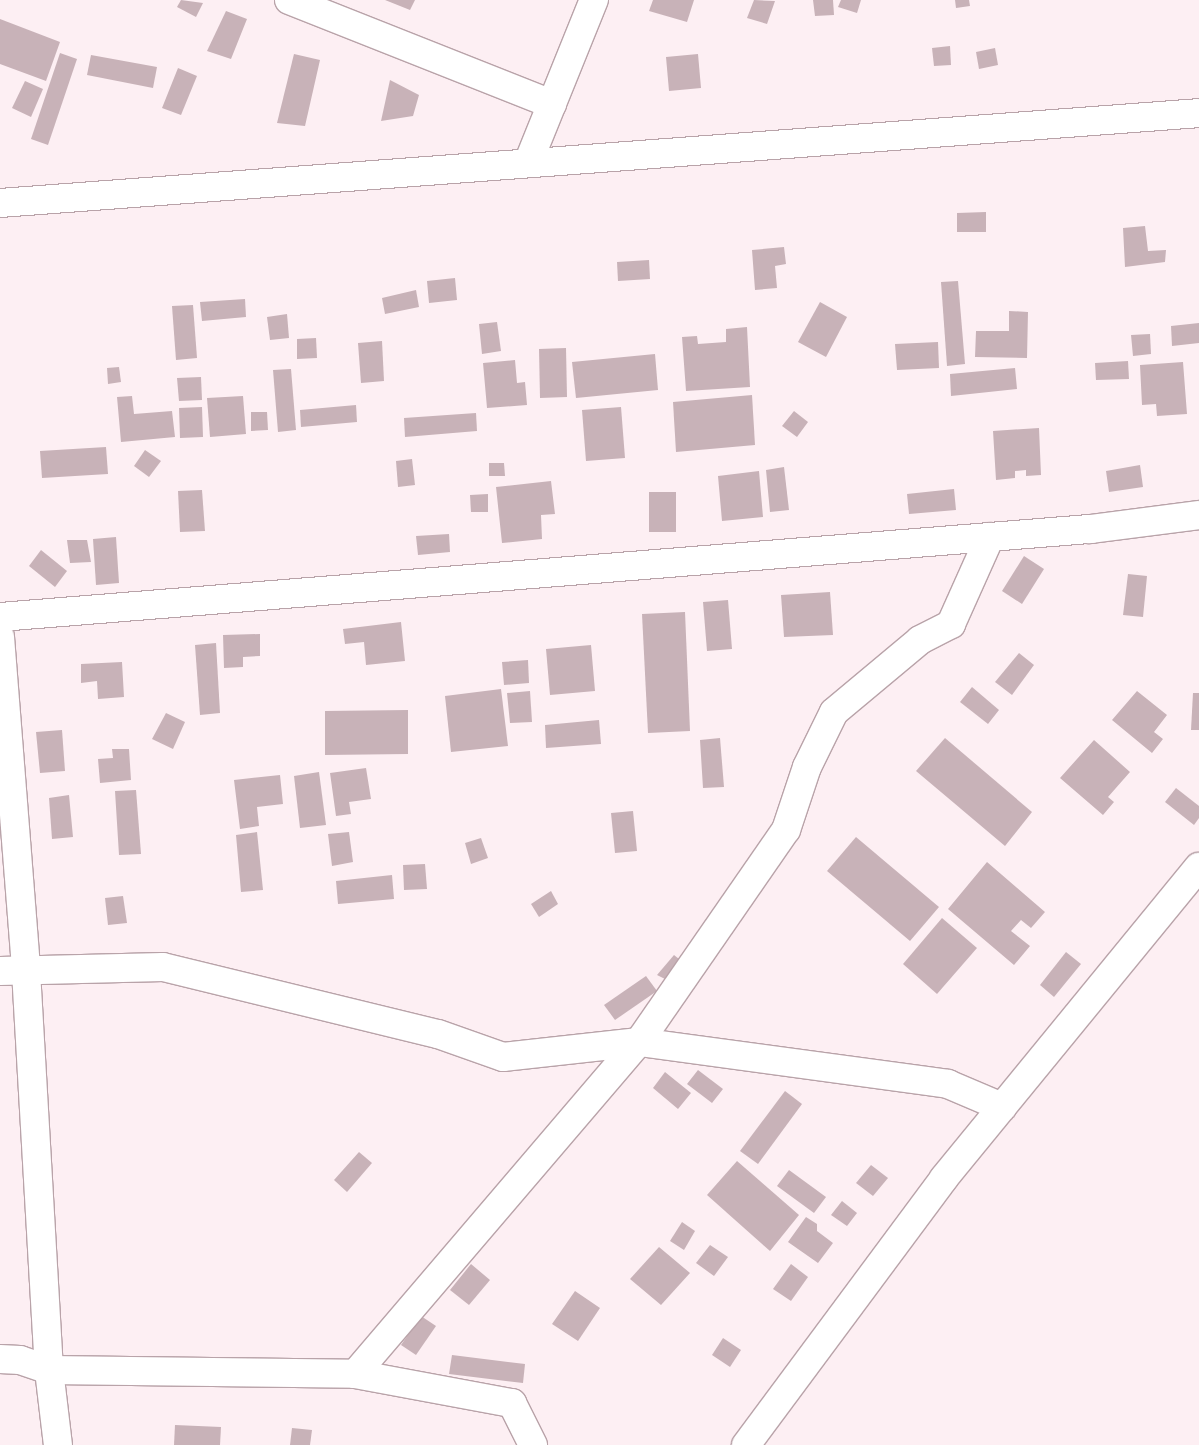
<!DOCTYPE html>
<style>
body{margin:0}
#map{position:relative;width:1199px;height:1445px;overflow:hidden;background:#fdeff3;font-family:"Source Serif 4",serif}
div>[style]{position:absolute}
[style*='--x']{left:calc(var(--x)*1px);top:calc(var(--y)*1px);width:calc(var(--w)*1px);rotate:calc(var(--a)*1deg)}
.building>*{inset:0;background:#c8b2b8}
.roads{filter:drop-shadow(1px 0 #b9a3a9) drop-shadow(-1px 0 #b9a3a9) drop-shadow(0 1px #b9a3a9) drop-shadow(0 -1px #b9a3a9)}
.street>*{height:28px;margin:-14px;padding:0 14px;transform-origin:14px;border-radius:14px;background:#fff}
span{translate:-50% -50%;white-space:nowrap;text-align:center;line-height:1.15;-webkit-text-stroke:5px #fff;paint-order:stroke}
</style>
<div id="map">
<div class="building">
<i style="clip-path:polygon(181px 0,203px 3px,196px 17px,177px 7px)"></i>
<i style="clip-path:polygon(385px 0,415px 0,410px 10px)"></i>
<i style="clip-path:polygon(653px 0,694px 0,687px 22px,649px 11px)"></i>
<i style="clip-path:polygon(754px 0,775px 1px,767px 24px,747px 18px)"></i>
<i style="clip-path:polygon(813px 0,833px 0,834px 15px,815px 16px)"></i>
<i style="clip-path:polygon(841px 0,861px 0,857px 13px,838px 7px)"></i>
<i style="clip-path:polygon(955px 0,969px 0,970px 6px,956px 8px)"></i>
<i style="clip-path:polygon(226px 11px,247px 19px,231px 59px,207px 51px)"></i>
<i style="clip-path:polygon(0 19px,60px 42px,46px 81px,0 64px)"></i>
<i style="clip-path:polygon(950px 46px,951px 65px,934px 66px,932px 48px)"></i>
<i style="clip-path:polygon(995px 48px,998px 65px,979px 69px,976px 52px)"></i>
<i style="clip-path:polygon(60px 53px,77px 59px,48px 145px,31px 139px)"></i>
<i style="clip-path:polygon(294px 54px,320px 60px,305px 126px,277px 123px)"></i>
<i style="clip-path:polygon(698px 54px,701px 88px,669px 91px,666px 57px)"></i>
<i style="clip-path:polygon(91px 55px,157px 67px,153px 88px,87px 75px)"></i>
<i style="clip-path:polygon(178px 68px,197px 76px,181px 115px,162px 108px)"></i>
<i style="clip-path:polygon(390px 80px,419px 95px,413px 116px,381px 121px)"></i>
<i style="clip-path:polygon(25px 81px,43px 89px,31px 117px,12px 108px)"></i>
<i style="clip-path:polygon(986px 212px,986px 232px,957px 232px,957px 213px)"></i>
<i style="clip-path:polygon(1145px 226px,1148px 251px,1166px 250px,1165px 262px,1125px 267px,1123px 228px)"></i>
<i style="clip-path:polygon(784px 247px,786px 264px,775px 266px,777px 288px,755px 290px,752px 250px)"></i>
<i style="clip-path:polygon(649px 260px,650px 279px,618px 281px,617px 262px)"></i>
<i style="clip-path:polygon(455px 278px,457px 300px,429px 303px,427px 281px)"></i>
<i style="clip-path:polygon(958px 281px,965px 364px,947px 366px,941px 282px)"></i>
<i style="clip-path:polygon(416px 290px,419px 307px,385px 314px,382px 298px)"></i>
<i style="clip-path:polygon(245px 299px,246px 317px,202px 321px,200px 302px)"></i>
<i style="clip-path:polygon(820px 302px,847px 317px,826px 357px,798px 342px)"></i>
<i style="clip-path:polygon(193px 305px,197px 358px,176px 360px,172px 306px)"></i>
<i style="clip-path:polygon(1009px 311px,1028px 312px,1027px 358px,975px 357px,976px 331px,1009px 331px)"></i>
<i style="clip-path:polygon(287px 314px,289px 338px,270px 340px,267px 317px)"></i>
<i style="clip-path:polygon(497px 322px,501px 351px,482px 354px,479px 324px)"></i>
<i style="clip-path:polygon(1199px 323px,1199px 343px,1172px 346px,1171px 326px)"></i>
<i style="clip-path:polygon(747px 327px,750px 387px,686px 391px,682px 337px,697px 336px,698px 344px,726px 342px,726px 329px)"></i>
<i style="clip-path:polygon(1150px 334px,1151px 354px,1133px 356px,1131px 335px)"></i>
<i style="clip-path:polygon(316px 338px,317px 358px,297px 359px,297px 339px)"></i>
<i style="clip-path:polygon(382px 341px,384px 381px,361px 383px,358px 343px)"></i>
<i style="clip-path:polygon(938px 342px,939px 368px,897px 370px,895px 344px)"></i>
<i style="clip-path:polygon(566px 348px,567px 397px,540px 398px,539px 349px)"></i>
<i style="clip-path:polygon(655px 354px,658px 390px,576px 398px,572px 362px)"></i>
<i style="clip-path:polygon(515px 360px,517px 383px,525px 382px,527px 405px,487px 408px,483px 363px)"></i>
<i style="clip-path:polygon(1128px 361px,1129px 379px,1096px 380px,1095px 363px)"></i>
<i style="clip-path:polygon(1183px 362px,1187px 414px,1157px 416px,1156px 404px,1142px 405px,1140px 365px)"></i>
<i style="clip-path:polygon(119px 367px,121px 382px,108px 384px,107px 368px)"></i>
<i style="clip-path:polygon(1015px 368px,1017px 389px,951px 396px,950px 374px)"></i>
<i style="clip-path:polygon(291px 369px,296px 430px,278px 432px,273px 370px)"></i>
<i style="clip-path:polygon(201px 377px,202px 400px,179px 401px,177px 378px)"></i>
<i style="clip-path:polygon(752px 395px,755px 445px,676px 452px,673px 402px)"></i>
<i style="clip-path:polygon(132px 396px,134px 414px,172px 411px,175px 437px,121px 442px,117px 397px)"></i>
<i style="clip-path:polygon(243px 396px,246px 434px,210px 437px,207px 398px)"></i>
<i style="clip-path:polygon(356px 405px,357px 422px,301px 427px,300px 410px)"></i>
<i style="clip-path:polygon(202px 407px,203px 437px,180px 438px,179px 408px)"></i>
<i style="clip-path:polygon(621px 407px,625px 458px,586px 461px,582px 410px)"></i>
<i style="clip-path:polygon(794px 411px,808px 422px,797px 437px,782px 426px)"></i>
<i style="clip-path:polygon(251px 412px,267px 412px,268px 430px,251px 431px)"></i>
<i style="clip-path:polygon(476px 413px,477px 431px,405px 437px,404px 418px)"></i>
<i style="clip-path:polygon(1039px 428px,1041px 475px,1026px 476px,1026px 470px,1015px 471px,1015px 478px,996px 480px,993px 431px)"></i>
<i style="clip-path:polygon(106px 447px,108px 474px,42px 478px,40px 451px)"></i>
<i style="clip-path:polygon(145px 450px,161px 461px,149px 477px,134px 466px)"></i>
<i style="clip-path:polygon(412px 459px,415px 485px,398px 487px,396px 461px)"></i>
<i style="clip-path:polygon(489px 463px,504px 463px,505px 476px,489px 476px)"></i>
<i style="clip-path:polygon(1140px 465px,1143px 487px,1109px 492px,1106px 471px)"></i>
<i style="clip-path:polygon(784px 467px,789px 510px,770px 512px,766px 470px)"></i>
<i style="clip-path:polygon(759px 471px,763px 517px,722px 521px,718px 476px)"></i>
<i style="clip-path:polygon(551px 481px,555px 514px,541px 515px,542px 539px,502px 543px,496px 487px)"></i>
<i style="clip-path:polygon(954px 489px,956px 510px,909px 514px,907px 494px)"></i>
<i style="clip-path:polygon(202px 490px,205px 531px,180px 532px,178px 491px)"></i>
<i style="clip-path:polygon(649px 492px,676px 492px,676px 532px,649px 532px)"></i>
<i style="clip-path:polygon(488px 494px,488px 512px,471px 512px,470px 495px)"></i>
<i style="clip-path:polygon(449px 534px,450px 552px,418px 555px,416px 536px)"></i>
<i style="clip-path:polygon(116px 537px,119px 583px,96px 585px,93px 539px)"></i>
<i style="clip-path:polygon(67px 540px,87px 540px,91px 562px,70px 563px)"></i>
<i style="clip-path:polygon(41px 550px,67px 571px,55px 587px,29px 566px)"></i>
<i style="clip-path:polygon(1024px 556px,1044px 569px,1022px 604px,1002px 591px)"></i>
<i style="clip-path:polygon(1128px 574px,1147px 576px,1143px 617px,1123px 615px)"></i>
<i style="clip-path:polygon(830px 592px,833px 635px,784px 637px,781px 595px)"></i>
<i style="clip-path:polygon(728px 600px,732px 649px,707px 651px,703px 602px)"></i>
<i style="clip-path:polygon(685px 612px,690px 731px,648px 733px,642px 614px)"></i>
<i style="clip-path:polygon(401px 622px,405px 661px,366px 665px,364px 642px,345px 644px,343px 629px)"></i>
<i style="clip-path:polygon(260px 634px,260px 656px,243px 657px,243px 667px,224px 668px,223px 635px)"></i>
<i style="clip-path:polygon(216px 643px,220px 713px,200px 715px,195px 645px)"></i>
<i style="clip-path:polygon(591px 645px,595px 691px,550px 695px,546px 649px)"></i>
<i style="clip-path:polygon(1019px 653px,1034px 665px,1012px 695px,995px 682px)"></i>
<i style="clip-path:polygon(528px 660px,529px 683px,504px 685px,502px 662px)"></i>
<i style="clip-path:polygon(122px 662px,124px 697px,98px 699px,97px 681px,81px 683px,81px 664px)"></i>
<i style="clip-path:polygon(972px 687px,999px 710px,988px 724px,960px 702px)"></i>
<i style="clip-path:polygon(501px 689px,508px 746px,451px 752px,445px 696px)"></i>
<i style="clip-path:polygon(530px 691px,532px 722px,510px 723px,507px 693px)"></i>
<i style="clip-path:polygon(1137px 691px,1167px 715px,1154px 732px,1163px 739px,1152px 753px,1112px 720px)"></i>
<i style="clip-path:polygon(1193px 693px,1199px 693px,1199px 730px,1191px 730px)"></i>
<i style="clip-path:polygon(408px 710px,408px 754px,325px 755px,325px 711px)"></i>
<i style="clip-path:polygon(166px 713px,185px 722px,173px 749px,152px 739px)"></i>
<i style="clip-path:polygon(599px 720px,601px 744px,546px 748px,545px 725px)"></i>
<i style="clip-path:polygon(62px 730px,65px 771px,40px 773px,36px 732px)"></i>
<i style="clip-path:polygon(720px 738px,724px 787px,703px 788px,700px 740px)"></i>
<i style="clip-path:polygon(945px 738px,1032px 812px,1005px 846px,916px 771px)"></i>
<i style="clip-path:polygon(1094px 740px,1130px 772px,1108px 797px,1114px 802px,1103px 815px,1060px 778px)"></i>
<i style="clip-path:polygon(112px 749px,129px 749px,131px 780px,100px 783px,98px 759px,113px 758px)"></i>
<i style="clip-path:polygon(366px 768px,371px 799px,349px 802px,351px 814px,336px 816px,330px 773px)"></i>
<i style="clip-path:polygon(319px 772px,326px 825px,300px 828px,294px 776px)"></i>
<i style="clip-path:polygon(280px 775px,283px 804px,257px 807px,259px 826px,240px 829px,234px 780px)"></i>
<i style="clip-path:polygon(1176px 788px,1199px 806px,1199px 818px,1194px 825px,1165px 802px)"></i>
<i style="clip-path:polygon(136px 790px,141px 854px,119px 855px,115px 791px)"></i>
<i style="clip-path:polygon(69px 795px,73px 837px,52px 839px,49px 798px)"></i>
<i style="clip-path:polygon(633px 811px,637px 851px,615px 853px,611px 813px)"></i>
<i style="clip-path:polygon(257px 832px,263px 890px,241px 892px,236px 835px)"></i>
<i style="clip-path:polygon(349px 832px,353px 862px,332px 866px,328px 834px)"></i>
<i style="clip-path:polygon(856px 837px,939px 907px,910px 941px,827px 871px)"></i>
<i style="clip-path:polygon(481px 838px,488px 858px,471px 864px,465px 843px)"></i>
<i style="clip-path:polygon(987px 862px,1045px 912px,1031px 928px,1021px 920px,1011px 931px,1030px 946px,1014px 965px,948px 909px)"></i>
<i style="clip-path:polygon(425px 864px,427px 889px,404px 890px,403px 865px)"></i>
<i style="clip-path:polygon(392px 875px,394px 899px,338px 904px,336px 881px)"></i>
<i style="clip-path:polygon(551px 891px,558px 904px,539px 917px,531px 904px)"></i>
<i style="clip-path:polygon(123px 896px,127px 923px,108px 925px,105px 898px)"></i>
<i style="clip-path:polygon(942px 918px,977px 948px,937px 994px,903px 964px)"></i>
<i style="clip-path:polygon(1066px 952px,1081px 964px,1054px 997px,1040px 985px)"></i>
<i style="clip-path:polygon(674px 955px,684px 963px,669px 981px,657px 975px)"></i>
<i style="clip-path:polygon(646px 976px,657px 991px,615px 1020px,604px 1005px)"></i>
<i style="clip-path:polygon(698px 1070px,723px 1089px,712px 1103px,687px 1084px)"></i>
<i style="clip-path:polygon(665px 1072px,691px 1093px,678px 1109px,653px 1088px)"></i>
<i style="clip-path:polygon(785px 1091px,802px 1104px,758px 1164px,740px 1151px)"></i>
<i style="clip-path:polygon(359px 1152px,372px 1163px,347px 1192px,334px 1180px)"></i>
<i style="clip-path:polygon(737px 1161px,799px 1215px,770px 1251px,707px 1195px)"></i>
<i style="clip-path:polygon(871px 1165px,888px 1178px,873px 1196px,856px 1183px)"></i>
<i style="clip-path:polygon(789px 1170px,826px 1197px,814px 1213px,777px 1186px)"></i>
<i style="clip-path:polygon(842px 1201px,857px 1213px,847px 1226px,831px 1215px)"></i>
<i style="clip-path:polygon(806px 1217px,817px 1224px,817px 1231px,833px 1243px,818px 1263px,788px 1242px)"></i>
<i style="clip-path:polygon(682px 1222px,695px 1231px,684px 1250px,670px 1241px)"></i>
<i style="clip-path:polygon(710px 1245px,728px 1257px,714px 1276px,696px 1263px)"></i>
<i style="clip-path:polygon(659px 1247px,690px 1273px,661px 1305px,630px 1279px)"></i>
<i style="clip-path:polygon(471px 1264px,490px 1280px,469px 1305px,450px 1290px)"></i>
<i style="clip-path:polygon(791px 1264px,808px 1277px,791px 1301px,773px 1289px)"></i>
<i style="clip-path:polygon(575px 1291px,600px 1308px,578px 1341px,552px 1324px)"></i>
<i style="clip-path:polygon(421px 1316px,436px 1326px,416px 1355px,401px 1345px)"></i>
<i style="clip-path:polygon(723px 1338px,741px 1350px,730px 1367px,712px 1355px)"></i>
<i style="clip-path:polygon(452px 1355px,525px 1364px,523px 1383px,449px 1374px)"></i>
<i style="clip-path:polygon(175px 1425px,221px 1427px,220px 1445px,174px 1445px)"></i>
<i style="clip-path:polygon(292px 1428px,312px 1430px,310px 1445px,290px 1445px)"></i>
</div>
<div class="roads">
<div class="street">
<i style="--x:289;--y:0;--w:283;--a:21.6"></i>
<i style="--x:528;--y:163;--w:176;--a:-68"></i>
<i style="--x:0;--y:203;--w:1202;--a:-4.29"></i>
<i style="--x:0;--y:617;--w:1094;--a:-4.62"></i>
<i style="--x:1090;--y:529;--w:110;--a:-7.3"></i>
<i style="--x:0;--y:637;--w:335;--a:85.5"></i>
<i style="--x:26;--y:971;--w:400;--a:86.7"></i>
<i style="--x:49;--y:1370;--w:76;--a:83.2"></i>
<i style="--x:0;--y:971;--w:163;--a:-1.4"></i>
<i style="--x:163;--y:967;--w:283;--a:13.7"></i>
<i style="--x:438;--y:1034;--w:69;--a:19.5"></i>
<i style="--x:503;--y:1057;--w:137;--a:-6.3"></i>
<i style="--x:639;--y:1042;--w:312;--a:7.7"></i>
<i style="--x:948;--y:1084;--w:59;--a:23.1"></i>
<i style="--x:0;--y:1359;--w:20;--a:3"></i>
<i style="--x:20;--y:1360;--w:31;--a:19"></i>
<i style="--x:49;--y:1370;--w:306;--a:0.7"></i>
<i style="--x:355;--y:1374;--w:160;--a:10.5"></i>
<i style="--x:512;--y:1403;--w:47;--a:63.4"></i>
<i style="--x:355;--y:1374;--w:437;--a:-49.5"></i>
<i style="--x:639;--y:1042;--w:258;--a:-55.3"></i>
<i style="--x:786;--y:830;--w:66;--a:-71.6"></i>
<i style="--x:807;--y:767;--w:61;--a:-63.9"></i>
<i style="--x:834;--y:712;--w:112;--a:-39.9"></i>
<i style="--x:920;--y:640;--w:35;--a:-27"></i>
<i style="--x:951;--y:624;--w:95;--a:-65.9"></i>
<i style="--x:746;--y:1445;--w:332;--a:-53.4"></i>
<i style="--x:944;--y:1178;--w:402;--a:-50.7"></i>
</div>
</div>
</div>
